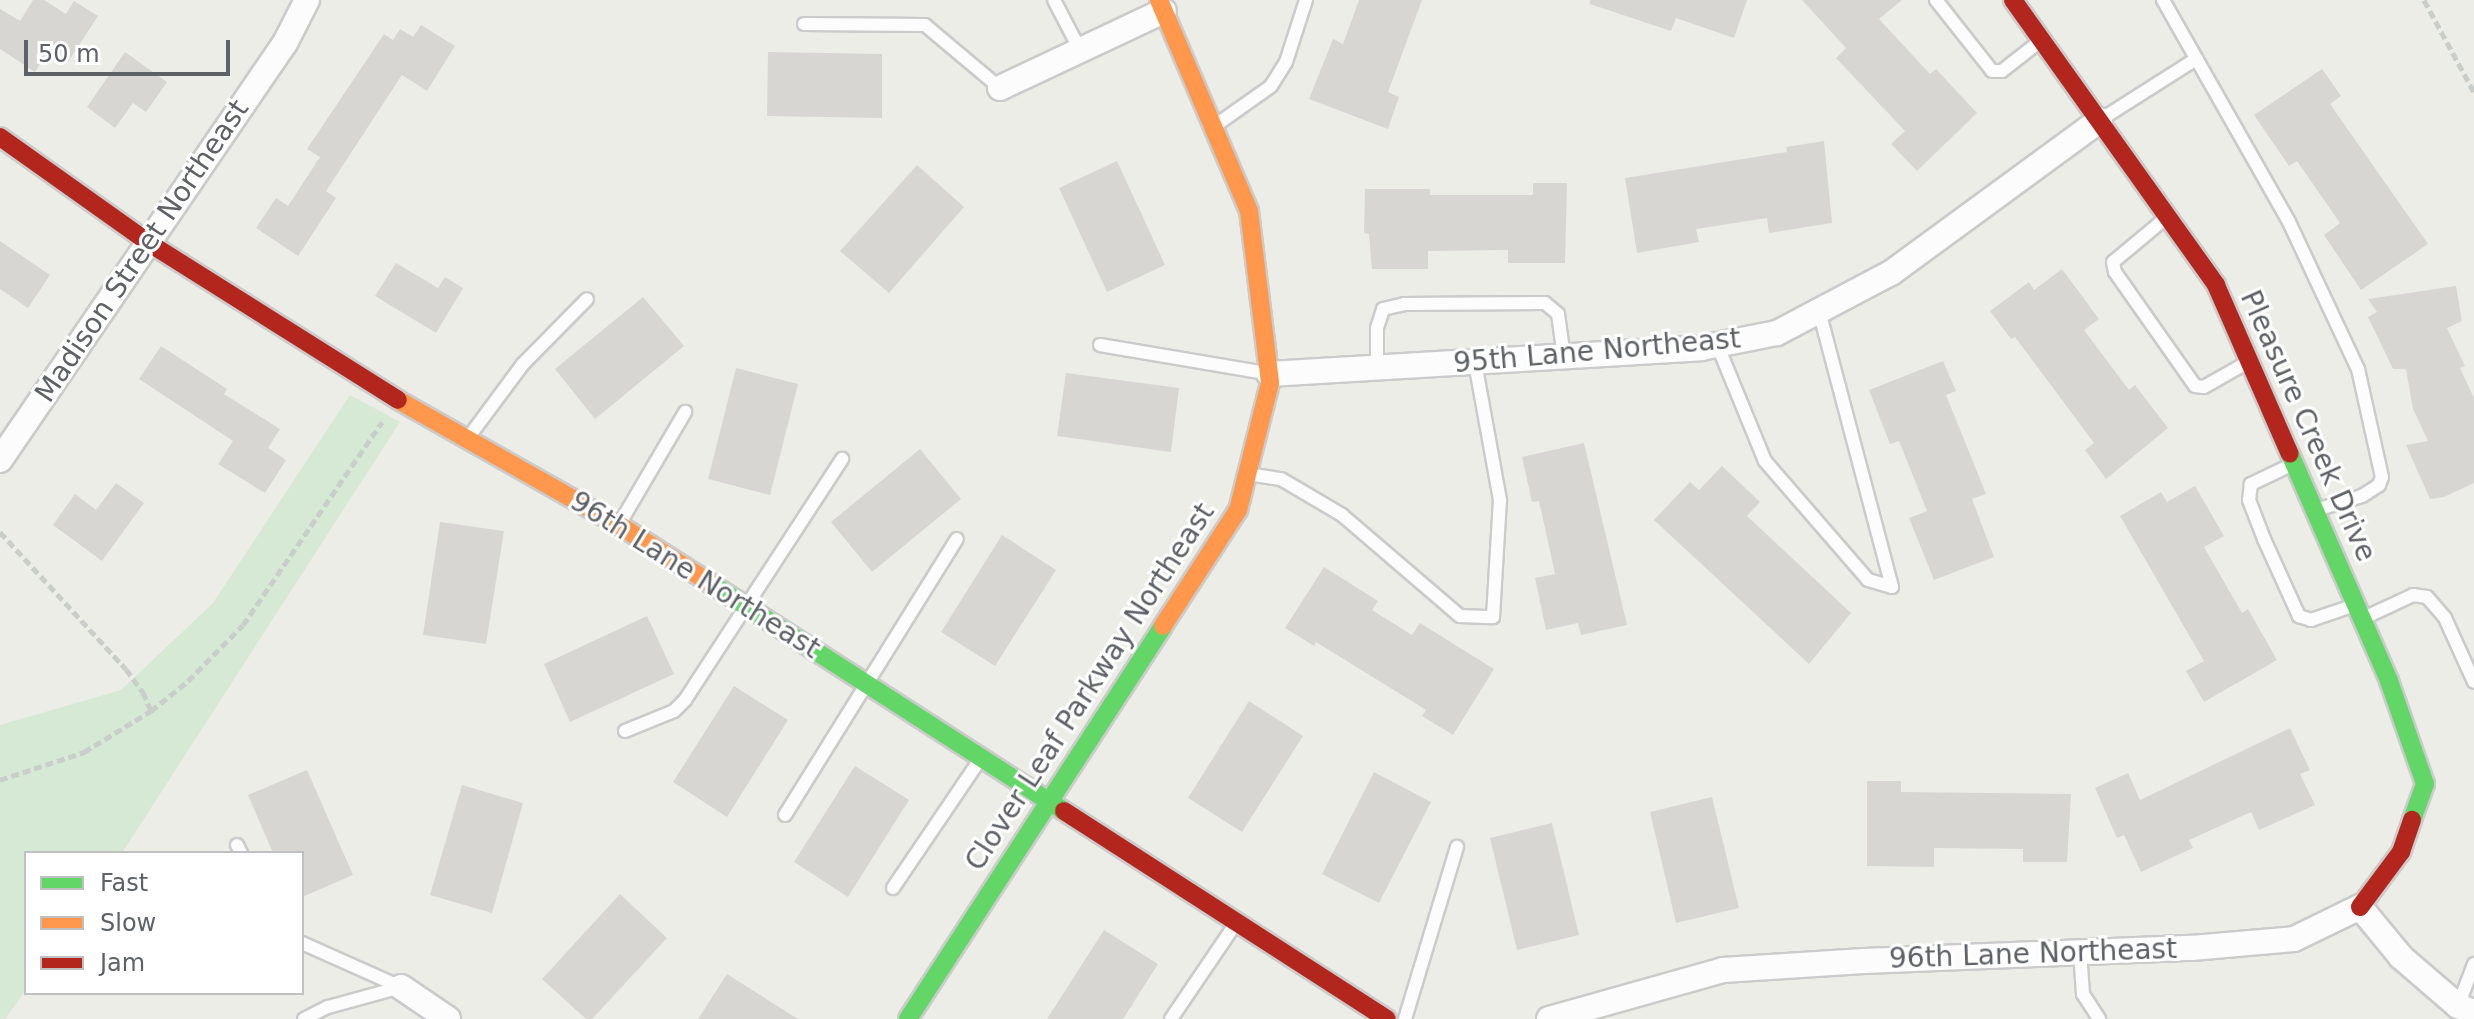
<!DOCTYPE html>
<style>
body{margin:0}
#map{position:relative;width:2474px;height:1019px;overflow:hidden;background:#edede8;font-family:"DejaVu Sans",sans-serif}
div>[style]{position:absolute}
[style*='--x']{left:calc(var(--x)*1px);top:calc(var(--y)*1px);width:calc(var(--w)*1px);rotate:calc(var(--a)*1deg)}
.green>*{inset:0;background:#d6e9d4}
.building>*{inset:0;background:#d7d6d3}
.path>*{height:5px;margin-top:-2.5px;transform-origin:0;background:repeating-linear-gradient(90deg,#c9cecb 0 8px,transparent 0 12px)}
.roads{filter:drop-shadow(2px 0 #cacbca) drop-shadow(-2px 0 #cacbca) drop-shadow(0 2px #cacbca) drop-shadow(0 -2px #cacbca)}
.lane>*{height:12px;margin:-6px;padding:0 6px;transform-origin:6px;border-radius:6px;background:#fcfcfc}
.street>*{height:24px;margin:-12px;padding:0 12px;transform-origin:12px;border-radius:12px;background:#fcfcfc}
.fast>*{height:18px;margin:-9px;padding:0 9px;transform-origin:9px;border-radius:9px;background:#63d668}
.slow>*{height:18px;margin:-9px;padding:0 9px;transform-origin:9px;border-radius:9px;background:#ff974d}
.jam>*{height:18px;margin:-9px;padding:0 9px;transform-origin:9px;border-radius:9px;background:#b3261e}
span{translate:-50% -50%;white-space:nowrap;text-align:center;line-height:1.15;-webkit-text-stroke:6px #fff;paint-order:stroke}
.street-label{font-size:28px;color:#5e6166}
.legend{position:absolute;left:24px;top:851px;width:280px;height:144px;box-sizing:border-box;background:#fff;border:2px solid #bfc0c2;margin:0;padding:10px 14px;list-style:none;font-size:24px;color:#5e6166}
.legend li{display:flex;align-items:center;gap:16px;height:40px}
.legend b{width:40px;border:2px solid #bfc0c2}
.scale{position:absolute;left:24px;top:40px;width:206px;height:36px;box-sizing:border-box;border:4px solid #5e6166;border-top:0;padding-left:10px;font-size:24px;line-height:28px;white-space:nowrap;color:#5e6166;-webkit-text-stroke:6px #fff;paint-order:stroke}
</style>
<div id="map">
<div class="green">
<i style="clip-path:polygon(350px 395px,400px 422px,122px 853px,26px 853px,26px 990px,5px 1019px,0 1019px,0 725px,121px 690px,213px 603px)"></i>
</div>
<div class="building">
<i style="clip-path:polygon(33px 0,44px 0,66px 14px,74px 1px,98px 16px,68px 62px,49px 50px,35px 72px,0 49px,0 9px,20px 21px)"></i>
<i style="clip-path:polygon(1359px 0,1422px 0,1388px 92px,1399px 97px,1388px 129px,1309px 99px,1333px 39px,1343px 44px)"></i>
<i style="clip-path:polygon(1590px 0,1747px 0,1734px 38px,1676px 18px,1671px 31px,1590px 4px)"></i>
<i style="clip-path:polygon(1802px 0,1902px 0,1879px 19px,1930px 74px,1936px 69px,1977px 113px,1917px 171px,1891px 144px,1905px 131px,1836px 58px,1846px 48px)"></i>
<i style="clip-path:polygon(421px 25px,455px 46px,427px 91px,402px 75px,326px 191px,336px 198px,298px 256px,256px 228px,276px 198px,288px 206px,320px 157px,307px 149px,384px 34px,393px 40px,400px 29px,413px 37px)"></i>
<i style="clip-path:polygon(125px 52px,167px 82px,146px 112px,133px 103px,115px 128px,87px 107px)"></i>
<i style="clip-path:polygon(768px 52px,882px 54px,882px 118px,767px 116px)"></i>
<i style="clip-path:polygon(2322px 69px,2341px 96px,2330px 104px,2428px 244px,2361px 290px,2324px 235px,2340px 223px,2297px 161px,2289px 166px,2254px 115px)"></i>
<i style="clip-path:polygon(1824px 141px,1832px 223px,1769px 233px,1767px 218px,1696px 229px,1699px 242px,1637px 253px,1625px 178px,1787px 152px,1786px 147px)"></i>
<i style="clip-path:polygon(1117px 161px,1165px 265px,1107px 292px,1059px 188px)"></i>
<i style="clip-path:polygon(917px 165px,964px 207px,889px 293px,840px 251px)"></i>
<i style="clip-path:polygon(1533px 183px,1567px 183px,1565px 263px,1508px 263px,1508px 250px,1428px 251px,1428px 269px,1372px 269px,1369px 234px,1364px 233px,1365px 189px,1430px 189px,1430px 195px,1533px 195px)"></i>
<i style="clip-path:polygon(0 241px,50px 275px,28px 308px,0 289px)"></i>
<i style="clip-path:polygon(396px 263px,438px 288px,445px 277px,463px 288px,436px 333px,375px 296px)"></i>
<i style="clip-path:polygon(2062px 269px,2099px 319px,2084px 330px,2129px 390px,2135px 385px,2168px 428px,2106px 479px,2085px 450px,2094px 443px,2015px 337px,2011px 339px,1990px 311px,2029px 282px,2034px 290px)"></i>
<i style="clip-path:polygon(2456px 286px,2462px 321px,2447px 328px,2465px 366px,2460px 368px,2474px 398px,2474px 483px,2444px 497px,2430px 499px,2406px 445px,2428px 441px,2413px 409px,2406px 369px,2393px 369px,2368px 317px,2377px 312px,2368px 299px)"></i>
<i style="clip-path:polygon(643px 297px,684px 346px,595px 419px,555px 369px)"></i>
<i style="clip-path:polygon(161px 346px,227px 389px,224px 394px,280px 429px,268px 448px,286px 460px,265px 493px,218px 464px,233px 441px,139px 379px)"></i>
<i style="clip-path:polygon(1943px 361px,1956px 391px,1946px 395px,1986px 494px,1972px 499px,1994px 557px,1934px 580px,1909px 518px,1927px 511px,1899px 441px,1890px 444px,1869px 390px)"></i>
<i style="clip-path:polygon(736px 368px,798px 384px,770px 495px,708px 479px)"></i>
<i style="clip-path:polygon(1066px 373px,1179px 388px,1171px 452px,1057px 436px)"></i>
<i style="clip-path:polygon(1584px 443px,1627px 625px,1581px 635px,1578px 623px,1546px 630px,1535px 578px,1555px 574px,1539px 501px,1532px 502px,1522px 457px)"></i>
<i style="clip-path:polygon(920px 449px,961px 499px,872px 572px,831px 522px)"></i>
<i style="clip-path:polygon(1722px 466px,1760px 502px,1747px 516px,1851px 613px,1809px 664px,1654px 520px,1690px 482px,1699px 490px)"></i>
<i style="clip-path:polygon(116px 483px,144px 503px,102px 561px,53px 525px,75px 494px,96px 510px)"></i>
<i style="clip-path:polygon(2195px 486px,2224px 536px,2204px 547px,2242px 613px,2248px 609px,2277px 660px,2204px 702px,2186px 671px,2204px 661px,2120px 516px,2161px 492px,2167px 502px)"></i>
<i style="clip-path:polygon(440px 522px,504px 531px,486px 644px,423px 635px)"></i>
<i style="clip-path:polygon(1002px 535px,1056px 570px,995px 666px,941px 632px)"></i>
<i style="clip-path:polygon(1324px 567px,1378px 601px,1372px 610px,1412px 635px,1420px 623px,1494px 669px,1453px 735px,1422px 716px,1426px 710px,1316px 642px,1314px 646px,1285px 628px)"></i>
<i style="clip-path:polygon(647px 616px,674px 674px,570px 722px,544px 664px)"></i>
<i style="clip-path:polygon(734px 686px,788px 720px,727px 817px,673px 782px)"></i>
<i style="clip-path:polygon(1249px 701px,1303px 736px,1242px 832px,1188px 798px)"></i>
<i style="clip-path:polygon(2290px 728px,2310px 770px,2300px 774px,2315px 805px,2259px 830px,2251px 812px,2189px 840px,2193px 848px,2141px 872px,2124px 835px,2117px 838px,2095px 788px,2128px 773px,2140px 800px)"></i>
<i style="clip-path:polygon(855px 766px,909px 800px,848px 897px,794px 862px)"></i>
<i style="clip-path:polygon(307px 770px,353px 875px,302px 897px,302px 853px,273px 853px,248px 795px)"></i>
<i style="clip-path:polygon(1374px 772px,1431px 802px,1379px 903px,1322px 874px)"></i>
<i style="clip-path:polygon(1867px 781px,1901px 781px,1901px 792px,2071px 794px,2067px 862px,2023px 862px,2023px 849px,1934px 848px,1934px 867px,1867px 866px)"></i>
<i style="clip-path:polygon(462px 785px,523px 803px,492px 913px,430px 895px)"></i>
<i style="clip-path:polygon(1712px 797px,1739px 908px,1676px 923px,1650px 812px)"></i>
<i style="clip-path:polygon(1552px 823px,1579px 935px,1517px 950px,1490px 838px)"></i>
<i style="clip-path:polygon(620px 894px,667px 938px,592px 1019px,586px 1019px,542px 979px)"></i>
<i style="clip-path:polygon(1104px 930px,1158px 964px,1123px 1019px,1047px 1019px)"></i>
<i style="clip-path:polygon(727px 974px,798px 1019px,698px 1019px)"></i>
</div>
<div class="path">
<i style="--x:2424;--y:0;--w:105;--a:61.5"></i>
<i style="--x:0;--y:532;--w:186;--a:47.4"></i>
<i style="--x:126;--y:669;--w:29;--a:54"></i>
<i style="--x:143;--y:692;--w:21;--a:67"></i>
<i style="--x:0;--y:780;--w:89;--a:-18.4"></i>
<i style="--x:84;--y:752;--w:79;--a:-31.5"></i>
<i style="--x:151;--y:711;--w:48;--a:-39"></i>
<i style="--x:188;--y:681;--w:78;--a:-45.5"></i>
<i style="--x:243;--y:625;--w:246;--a:-55.6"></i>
</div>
<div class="roads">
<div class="lane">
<i style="--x:1054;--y:0;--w:56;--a:62.5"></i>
<i style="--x:1936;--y:0;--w:90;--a:51.7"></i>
<i style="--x:1992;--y:71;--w:10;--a:0"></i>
<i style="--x:2002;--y:71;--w:47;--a:-38.1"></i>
<i style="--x:2163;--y:0;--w:255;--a:60.4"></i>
<i style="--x:2289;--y:222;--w:162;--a:64.9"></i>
<i style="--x:2358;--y:369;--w:111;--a:77.5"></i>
<i style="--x:2382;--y:477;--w:9;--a:111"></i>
<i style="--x:2379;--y:485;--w:20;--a:147"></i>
<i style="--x:2362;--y:496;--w:48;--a:163.1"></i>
<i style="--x:804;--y:24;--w:121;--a:0.5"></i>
<i style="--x:925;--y:25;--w:98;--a:40"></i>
<i style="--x:2100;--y:120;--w:114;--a:-32.4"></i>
<i style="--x:1216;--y:125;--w:67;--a:-35.3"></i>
<i style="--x:1271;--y:86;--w:28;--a:-58"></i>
<i style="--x:1286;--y:62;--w:65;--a:-72.1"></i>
<i style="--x:2167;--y:217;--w:70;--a:140.2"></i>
<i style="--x:2113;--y:262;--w:10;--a:79"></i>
<i style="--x:2115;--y:272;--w:139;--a:54.9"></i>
<i style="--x:2195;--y:386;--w:9;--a:6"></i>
<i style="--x:2204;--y:387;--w:48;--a:-29.7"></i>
<i style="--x:1717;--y:344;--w:126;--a:67.7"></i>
<i style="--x:1765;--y:461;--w:157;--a:49.1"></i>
<i style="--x:1868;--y:580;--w:25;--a:16"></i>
<i style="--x:1892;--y:587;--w:285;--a:-104.8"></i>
<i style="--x:1100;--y:345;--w:168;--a:9.6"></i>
<i style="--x:1377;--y:369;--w:41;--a:-90"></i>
<i style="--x:1377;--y:328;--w:20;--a:-72"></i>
<i style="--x:1383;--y:309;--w:22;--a:-13"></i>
<i style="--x:1404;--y:304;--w:141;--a:-0.4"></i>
<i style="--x:1545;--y:303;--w:17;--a:40"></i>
<i style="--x:1558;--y:314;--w:43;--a:82.1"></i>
<i style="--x:471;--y:434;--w:87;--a:-53.4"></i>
<i style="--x:523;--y:364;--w:91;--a:-45.4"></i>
<i style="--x:2293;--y:464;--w:47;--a:154.5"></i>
<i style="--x:2251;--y:484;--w:16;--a:97"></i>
<i style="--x:2249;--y:500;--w:42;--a:69"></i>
<i style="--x:2264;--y:539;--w:85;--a:65.6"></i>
<i style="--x:2299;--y:616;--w:13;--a:18"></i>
<i style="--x:2311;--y:620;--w:43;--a:-18.9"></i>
<i style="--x:1248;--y:474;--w:33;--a:9"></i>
<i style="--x:1281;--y:479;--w:71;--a:30.5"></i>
<i style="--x:1342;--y:515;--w:155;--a:40.6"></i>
<i style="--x:1460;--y:616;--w:33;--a:2"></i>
<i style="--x:1493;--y:617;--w:117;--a:-86.6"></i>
<i style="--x:1500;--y:500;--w:139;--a:-100.3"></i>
<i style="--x:620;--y:523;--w:129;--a:-59.6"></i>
<i style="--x:2364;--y:618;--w:54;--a:-25.1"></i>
<i style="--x:2413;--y:595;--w:14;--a:8"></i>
<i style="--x:2427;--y:597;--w:28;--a:49"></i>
<i style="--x:2445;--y:618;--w:70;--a:65.6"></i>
<i style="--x:625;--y:731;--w:53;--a:-22.2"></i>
<i style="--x:674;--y:711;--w:16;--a:-45"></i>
<i style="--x:685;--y:700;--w:288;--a:-56.9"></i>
<i style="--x:785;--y:815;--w:325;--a:-58.1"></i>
<i style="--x:237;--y:845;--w:9;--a:63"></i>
<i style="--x:893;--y:888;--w:153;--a:-55.9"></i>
<i style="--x:302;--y:943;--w:108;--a:24"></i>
<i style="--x:2080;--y:952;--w:42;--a:85.9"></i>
<i style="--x:2083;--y:994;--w:30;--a:57"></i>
<i style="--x:2458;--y:1006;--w:45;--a:-69.1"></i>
<i style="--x:304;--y:1019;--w:27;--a:-27"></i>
<i style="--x:328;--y:1007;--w:76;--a:-15.3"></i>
<i style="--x:1171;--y:1019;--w:112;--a:-55.9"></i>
<i style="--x:1405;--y:1019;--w:180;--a:-73.2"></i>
</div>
<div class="street">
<i style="--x:1000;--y:88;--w:181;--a:-25.2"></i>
<i style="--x:1269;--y:374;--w:433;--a:-3.4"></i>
<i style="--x:1701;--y:348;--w:77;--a:-11.2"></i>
<i style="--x:1777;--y:333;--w:129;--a:-27.8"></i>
<i style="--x:1891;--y:273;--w:259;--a:-36.2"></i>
<i style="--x:0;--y:460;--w:505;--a:-55.65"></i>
<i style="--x:285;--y:43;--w:48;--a:-62.9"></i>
<i style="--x:401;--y:987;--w:57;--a:34.2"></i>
<i style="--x:1549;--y:1019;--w:181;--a:-15.7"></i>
<i style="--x:1723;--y:970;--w:141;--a:-3.7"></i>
<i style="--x:1864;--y:961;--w:328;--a:-2.3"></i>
<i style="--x:2192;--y:948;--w:102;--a:-5"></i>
<i style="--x:2294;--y:939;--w:73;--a:-25.9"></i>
<i style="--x:2360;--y:907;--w:65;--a:50.6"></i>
<i style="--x:2401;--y:957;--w:75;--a:40.7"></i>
<i style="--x:2458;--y:1006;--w:17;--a:21"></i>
</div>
<div class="fast">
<i style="--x:2290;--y:454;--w:248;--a:66.4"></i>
<i style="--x:2389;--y:681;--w:109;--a:70.7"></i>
<i style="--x:2425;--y:784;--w:38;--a:110"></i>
<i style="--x:710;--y:583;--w:421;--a:32.8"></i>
<i style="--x:908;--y:1019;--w:468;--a:-57"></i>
</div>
<div class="slow">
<i style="--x:1159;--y:0;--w:229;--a:66.9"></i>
<i style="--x:1249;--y:211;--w:173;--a:83"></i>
<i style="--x:1270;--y:383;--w:131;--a:104.1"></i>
<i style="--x:1238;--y:510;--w:138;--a:122.9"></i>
<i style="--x:398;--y:400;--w:254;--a:29.5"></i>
<i style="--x:619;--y:525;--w:108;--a:32.5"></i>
</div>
<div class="jam">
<i style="--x:2013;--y:0;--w:350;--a:54.5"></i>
<i style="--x:2216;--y:285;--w:184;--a:66.4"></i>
<i style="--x:0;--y:137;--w:183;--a:35.4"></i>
<i style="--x:149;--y:243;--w:294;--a:32.2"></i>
<i style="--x:1064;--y:811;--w:384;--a:32.8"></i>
<i style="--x:2360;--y:907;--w:69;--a:-53.3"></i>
<i style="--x:2401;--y:852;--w:34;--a:-71"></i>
</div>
</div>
<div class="street-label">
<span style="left:142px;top:251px;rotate:-56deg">Madison Street Northeast</span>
<span style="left:1597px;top:351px;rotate:-5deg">95th Lane Northeast</span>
<span style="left:2308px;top:426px;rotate:66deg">Pleasure Creek Drive</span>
<span style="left:695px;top:575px;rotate:32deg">96th Lane Northeast</span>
<span style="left:1090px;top:687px;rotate:-57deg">Clover Leaf Parkway Northeast</span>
<span style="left:2033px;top:954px;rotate:-2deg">96th Lane Northeast</span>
</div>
<ul class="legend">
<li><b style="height:10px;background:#63d668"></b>Fast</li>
<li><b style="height:10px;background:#ff974d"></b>Slow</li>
<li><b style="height:10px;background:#b3261e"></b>Jam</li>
</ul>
<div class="scale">50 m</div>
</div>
